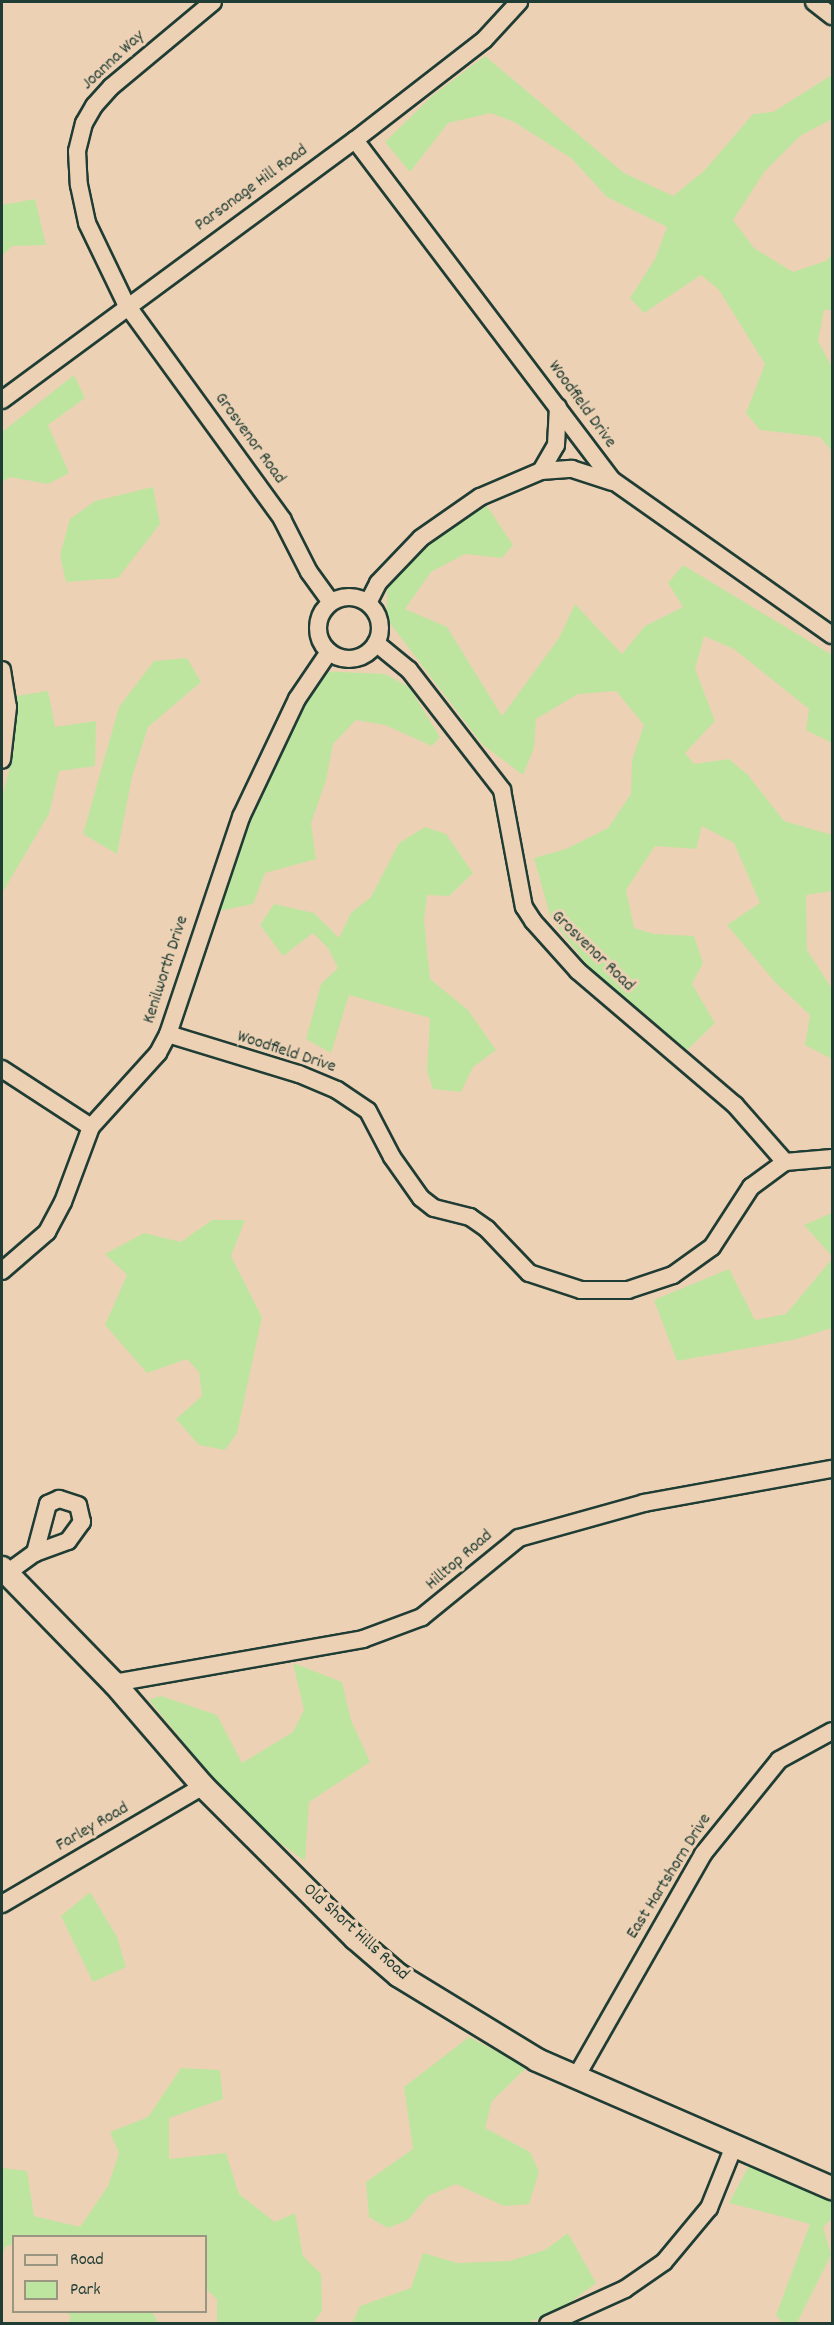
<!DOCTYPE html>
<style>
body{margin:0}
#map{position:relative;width:834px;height:2325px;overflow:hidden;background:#edd1b4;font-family:Dekko,sans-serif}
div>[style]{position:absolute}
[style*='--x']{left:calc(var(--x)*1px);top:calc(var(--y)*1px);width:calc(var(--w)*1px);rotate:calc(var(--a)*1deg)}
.green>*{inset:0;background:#bee5a0}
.roads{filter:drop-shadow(2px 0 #1f3d34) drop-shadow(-2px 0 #1f3d34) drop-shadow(0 2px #1f3d34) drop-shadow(0 -2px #1f3d34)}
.minor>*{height:16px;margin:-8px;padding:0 8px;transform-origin:8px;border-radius:8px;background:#edd1b4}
.minor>.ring{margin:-8px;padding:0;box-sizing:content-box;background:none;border:16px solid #edd1b4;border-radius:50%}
.major>*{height:22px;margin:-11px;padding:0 11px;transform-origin:11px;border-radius:11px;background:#edd1b4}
span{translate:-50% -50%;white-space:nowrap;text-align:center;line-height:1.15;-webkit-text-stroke:6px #edd1b4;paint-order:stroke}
.street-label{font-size:18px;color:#1f3d34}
.frame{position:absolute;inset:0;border:3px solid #1f3d34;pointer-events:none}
.legend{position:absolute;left:12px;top:2235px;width:195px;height:78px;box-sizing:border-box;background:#edd1b4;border:2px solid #9b9681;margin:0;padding:8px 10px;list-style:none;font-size:18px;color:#1f3d34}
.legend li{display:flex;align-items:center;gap:12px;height:30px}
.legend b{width:30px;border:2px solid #9b9681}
</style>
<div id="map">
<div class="green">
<i style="clip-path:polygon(485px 56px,624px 173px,673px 196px,704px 171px,753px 114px,773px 112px,832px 75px,832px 119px,800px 136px,765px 171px,733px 220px,754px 248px,793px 272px,826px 261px,832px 254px,832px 310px,824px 310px,818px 341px,832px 367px,832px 451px,820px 437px,760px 430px,746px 413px,765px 364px,719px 290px,701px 275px,644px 313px,630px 298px,655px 259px,667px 227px,607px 197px,571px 158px,514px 122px,491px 113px,448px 123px,410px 172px,385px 142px,433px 95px)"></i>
<i style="clip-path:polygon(35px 199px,46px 245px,12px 246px,2px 256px,2px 205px)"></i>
<i style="clip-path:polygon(74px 375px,85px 398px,48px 425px,69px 473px,48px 484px,10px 477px,2px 482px,2px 432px)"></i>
<i style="clip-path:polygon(153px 487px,160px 524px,118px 578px,66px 582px,60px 555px,70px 519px,95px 501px)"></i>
<i style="clip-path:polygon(487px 506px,513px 545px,502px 558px,465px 554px,431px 572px,405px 609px,447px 627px,502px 716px,559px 638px,575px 604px,622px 654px,645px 626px,683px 607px,668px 583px,683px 565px,832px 655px,832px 743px,806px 730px,809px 709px,734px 649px,704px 636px,695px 669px,715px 721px,685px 753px,694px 764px,729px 759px,748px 775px,784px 821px,832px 835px,832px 891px,806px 895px,807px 950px,832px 989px,832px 1059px,805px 1045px,810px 1015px,775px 982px,727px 925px,760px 903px,734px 843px,702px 826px,696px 849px,655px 846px,626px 890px,634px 928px,654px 934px,694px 936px,703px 963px,692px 984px,715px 1023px,687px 1050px,589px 967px,551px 919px,534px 858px,566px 849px,608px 828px,631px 794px,632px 760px,644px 725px,616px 691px,578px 694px,536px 719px,534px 748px,523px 775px,482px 744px,386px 618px,388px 580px,438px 533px)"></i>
<i style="clip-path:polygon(187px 658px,201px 682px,148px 727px,132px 777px,117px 854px,83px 834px,119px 707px,154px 661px)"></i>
<i style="clip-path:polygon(318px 671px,385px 674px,409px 687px,440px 737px,432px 746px,385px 725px,356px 720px,333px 744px,326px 780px,311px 823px,316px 859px,265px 873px,253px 904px,214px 912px,259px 796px)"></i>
<i style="clip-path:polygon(48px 691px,55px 727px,96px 721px,95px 766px,59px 771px,49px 814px,2px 893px,2px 797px,14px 751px,16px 696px)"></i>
<i style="clip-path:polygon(425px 827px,446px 834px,473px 873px,449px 896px,427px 895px,424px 920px,430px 979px,468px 1010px,496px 1050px,473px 1067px,461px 1092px,433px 1089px,427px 1071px,430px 1018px,349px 995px,331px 1053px,306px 1039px,321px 984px,338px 968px,328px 948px,313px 933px,283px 956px,260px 925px,274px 904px,314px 913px,339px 938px,351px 913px,371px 897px,399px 843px)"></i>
<i style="clip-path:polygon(832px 1213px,832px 1256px,804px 1225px)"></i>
<i style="clip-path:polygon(212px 1220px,245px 1220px,231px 1256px,262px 1317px,237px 1433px,225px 1450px,199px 1445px,176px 1419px,202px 1396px,199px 1372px,187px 1359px,147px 1373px,105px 1325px,127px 1275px,105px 1254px,144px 1233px,181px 1242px)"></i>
<i style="clip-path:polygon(832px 1259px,832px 1328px,793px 1340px,677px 1361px,654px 1300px,729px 1269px,755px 1320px,786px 1314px)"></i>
<i style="clip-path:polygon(293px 1663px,342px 1682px,351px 1720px,370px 1762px,309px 1802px,305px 1861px,247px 1819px,149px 1700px,161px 1696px,217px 1715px,242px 1763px,293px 1732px,304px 1710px)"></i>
<i style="clip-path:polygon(90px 1892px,117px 1937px,126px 1967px,93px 1982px,61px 1916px)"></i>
<i style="clip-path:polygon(469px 2037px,527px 2067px,492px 2101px,485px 2128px,530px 2152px,539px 2172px,529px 2204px,504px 2206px,456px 2184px,428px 2196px,408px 2220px,388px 2228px,369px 2217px,366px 2182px,413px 2149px,404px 2087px)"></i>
<i style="clip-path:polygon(181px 2068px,220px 2070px,223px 2099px,169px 2118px,169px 2159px,226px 2153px,239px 2194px,275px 2222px,295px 2213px,303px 2256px,321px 2274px,322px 2311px,313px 2323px,217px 2323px,217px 2299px,206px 2289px,206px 2236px,14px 2236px,13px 2244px,6px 2246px,2px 2256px,2px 2168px,27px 2171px,34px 2216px,80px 2227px,108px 2186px,119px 2153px,110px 2132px,148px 2117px)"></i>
<i style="clip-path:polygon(750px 2164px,832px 2198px,832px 2218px,823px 2227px,831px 2255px,797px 2323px,783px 2323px,776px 2315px,810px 2224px,729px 2203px)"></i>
<i style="clip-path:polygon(568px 2233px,596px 2283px,560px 2310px,527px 2323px,352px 2324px,360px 2306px,411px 2288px,423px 2253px,458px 2263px,509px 2261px,545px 2250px)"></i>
<i style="clip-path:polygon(66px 2312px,153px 2312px,158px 2323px,69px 2323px,71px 2316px)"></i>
</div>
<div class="roads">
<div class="minor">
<i style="--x:213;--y:2;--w:133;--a:140.2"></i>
<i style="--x:111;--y:87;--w:25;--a:132"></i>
<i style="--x:94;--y:106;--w:20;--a:120"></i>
<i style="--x:84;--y:123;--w:29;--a:104"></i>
<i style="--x:77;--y:151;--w:34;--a:87"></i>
<i style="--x:79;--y:185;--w:39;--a:78"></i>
<i style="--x:87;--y:223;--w:90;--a:64.3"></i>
<i style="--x:126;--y:304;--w:266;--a:54"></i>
<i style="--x:282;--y:519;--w:59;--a:63"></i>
<i style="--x:309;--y:572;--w:37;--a:54"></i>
<i style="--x:814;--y:2;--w:23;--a:38"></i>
<i style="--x:355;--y:140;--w:426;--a:52.9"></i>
<i style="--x:612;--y:480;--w:269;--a:35.2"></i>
<i style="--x:2;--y:400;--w:438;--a:-36.4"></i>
<i style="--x:355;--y:140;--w:163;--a:-37.8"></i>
<i style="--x:484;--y:40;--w:52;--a:-47.4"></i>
<i style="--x:541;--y:471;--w:30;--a:-60"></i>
<i style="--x:556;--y:445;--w:38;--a:-87"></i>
<i class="ring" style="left:318px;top:597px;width:46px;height:46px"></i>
<i style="--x:368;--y:603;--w:22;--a:-63"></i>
<i style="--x:378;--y:583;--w:62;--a:-46.3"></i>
<i style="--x:421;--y:538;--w:72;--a:-34.8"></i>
<i style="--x:480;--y:497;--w:66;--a:-23.1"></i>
<i style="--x:541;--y:471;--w:31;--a:-4"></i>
<i style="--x:572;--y:469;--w:42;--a:18"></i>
<i style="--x:376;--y:643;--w:43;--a:39.3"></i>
<i style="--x:409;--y:670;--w:152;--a:52.2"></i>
<i style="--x:502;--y:790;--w:119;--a:79.4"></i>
<i style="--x:524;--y:907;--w:17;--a:57"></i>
<i style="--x:533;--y:921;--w:67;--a:48"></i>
<i style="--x:578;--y:971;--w:206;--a:40.5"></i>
<i style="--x:735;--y:1105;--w:76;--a:48.7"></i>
<i style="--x:2;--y:670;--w:37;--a:81"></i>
<i style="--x:8;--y:707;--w:53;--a:96.5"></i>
<i style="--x:168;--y:1034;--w:137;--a:17"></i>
<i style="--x:299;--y:1074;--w:41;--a:22.8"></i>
<i style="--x:337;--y:1090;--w:37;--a:34"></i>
<i style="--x:368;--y:1111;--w:52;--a:62.4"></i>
<i style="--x:392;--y:1157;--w:50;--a:54.7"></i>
<i style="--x:421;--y:1198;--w:16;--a:38"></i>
<i style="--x:434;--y:1208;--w:37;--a:14"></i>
<i style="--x:470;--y:1217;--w:21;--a:35"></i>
<i style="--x:487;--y:1229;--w:61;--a:46.3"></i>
<i style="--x:529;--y:1273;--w:55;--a:18.1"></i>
<i style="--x:581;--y:1290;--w:47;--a:0"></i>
<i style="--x:628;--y:1290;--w:47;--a:-18.4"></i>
<i style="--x:673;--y:1275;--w:48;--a:-35.7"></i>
<i style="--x:712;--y:1247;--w:72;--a:-57"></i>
<i style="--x:751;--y:1187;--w:42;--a:-36.3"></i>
<i style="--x:785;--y:1162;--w:47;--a:-4.9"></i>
<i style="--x:2;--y:1069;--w:106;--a:33.1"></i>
<i style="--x:2;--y:1271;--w:60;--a:-40.9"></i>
<i style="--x:47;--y:1232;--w:34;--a:-62"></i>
<i style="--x:63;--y:1202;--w:80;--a:-69.5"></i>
<i style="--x:91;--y:1127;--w:100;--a:-47.8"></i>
<i style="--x:158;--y:1053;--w:21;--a:-62"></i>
<i style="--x:168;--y:1034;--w:229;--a:-71.4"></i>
<i style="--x:241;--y:817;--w:131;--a:-64.6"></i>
<i style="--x:297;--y:699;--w:57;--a:-55.8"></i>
<i style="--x:7;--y:1573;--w:34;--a:-36"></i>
<i style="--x:35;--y:1553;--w:35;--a:-20"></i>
<i style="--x:68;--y:1541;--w:24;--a:-54"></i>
<i style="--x:82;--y:1522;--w:17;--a:-103"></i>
<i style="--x:78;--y:1505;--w:20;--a:-162"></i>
<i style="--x:59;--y:1499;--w:12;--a:156"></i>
<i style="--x:48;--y:1504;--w:51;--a:104.9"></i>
<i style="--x:114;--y:1683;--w:253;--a:-10"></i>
<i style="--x:363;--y:1639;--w:63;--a:-20.4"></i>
<i style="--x:422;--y:1617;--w:125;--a:-39.2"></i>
<i style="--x:519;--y:1538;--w:130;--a:-15.6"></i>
<i style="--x:644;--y:1503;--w:191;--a:-10.3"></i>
<i style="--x:2;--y:1904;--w:233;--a:-30.4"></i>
<i style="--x:576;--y:2077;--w:257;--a:-60.3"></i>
<i style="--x:703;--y:1854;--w:121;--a:-51"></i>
<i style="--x:779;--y:1760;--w:60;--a:-28.7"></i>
<i style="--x:548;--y:2324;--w:85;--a:-24.4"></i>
<i style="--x:625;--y:2289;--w:47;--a:-34.7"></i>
<i style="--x:664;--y:2262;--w:70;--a:-50.2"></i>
<i style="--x:709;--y:2208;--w:67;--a:-68"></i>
</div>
<div class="major">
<i style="--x:2;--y:1568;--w:161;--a:45.8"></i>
<i style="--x:114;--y:1683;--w:136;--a:49.2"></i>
<i style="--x:203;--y:1786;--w:215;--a:45"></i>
<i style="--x:355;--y:1938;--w:57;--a:40.7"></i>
<i style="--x:398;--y:1975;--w:163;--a:31.4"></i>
<i style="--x:537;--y:2060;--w:322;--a:23.5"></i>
</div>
</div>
<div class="street-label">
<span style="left:114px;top:61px;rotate:-43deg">Joanna Way</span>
<span style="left:252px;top:189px;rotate:-36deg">Parsonage Hill Road</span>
<span style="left:581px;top:405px;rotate:54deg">Woodfield Drive</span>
<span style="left:249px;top:439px;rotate:54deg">Grosvenor Road</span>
<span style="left:592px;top:952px;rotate:44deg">Grosvenor Road</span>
<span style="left:167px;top:970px;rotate:-72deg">Kenilworth Drive</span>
<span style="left:286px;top:1053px;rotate:18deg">Woodfield Drive</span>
<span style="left:460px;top:1561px;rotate:-41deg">Hilltop Road</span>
<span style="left:93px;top:1828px;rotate:-30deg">Farley Road</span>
<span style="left:670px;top:1877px;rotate:-58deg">East Hartshorn Drive</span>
<span style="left:355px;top:1933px;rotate:42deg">Old Short Hills Road</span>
</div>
<div class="frame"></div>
<ul class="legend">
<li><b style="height:8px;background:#edd1b4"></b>Road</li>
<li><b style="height:16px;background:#bee5a0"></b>Park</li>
</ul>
</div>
